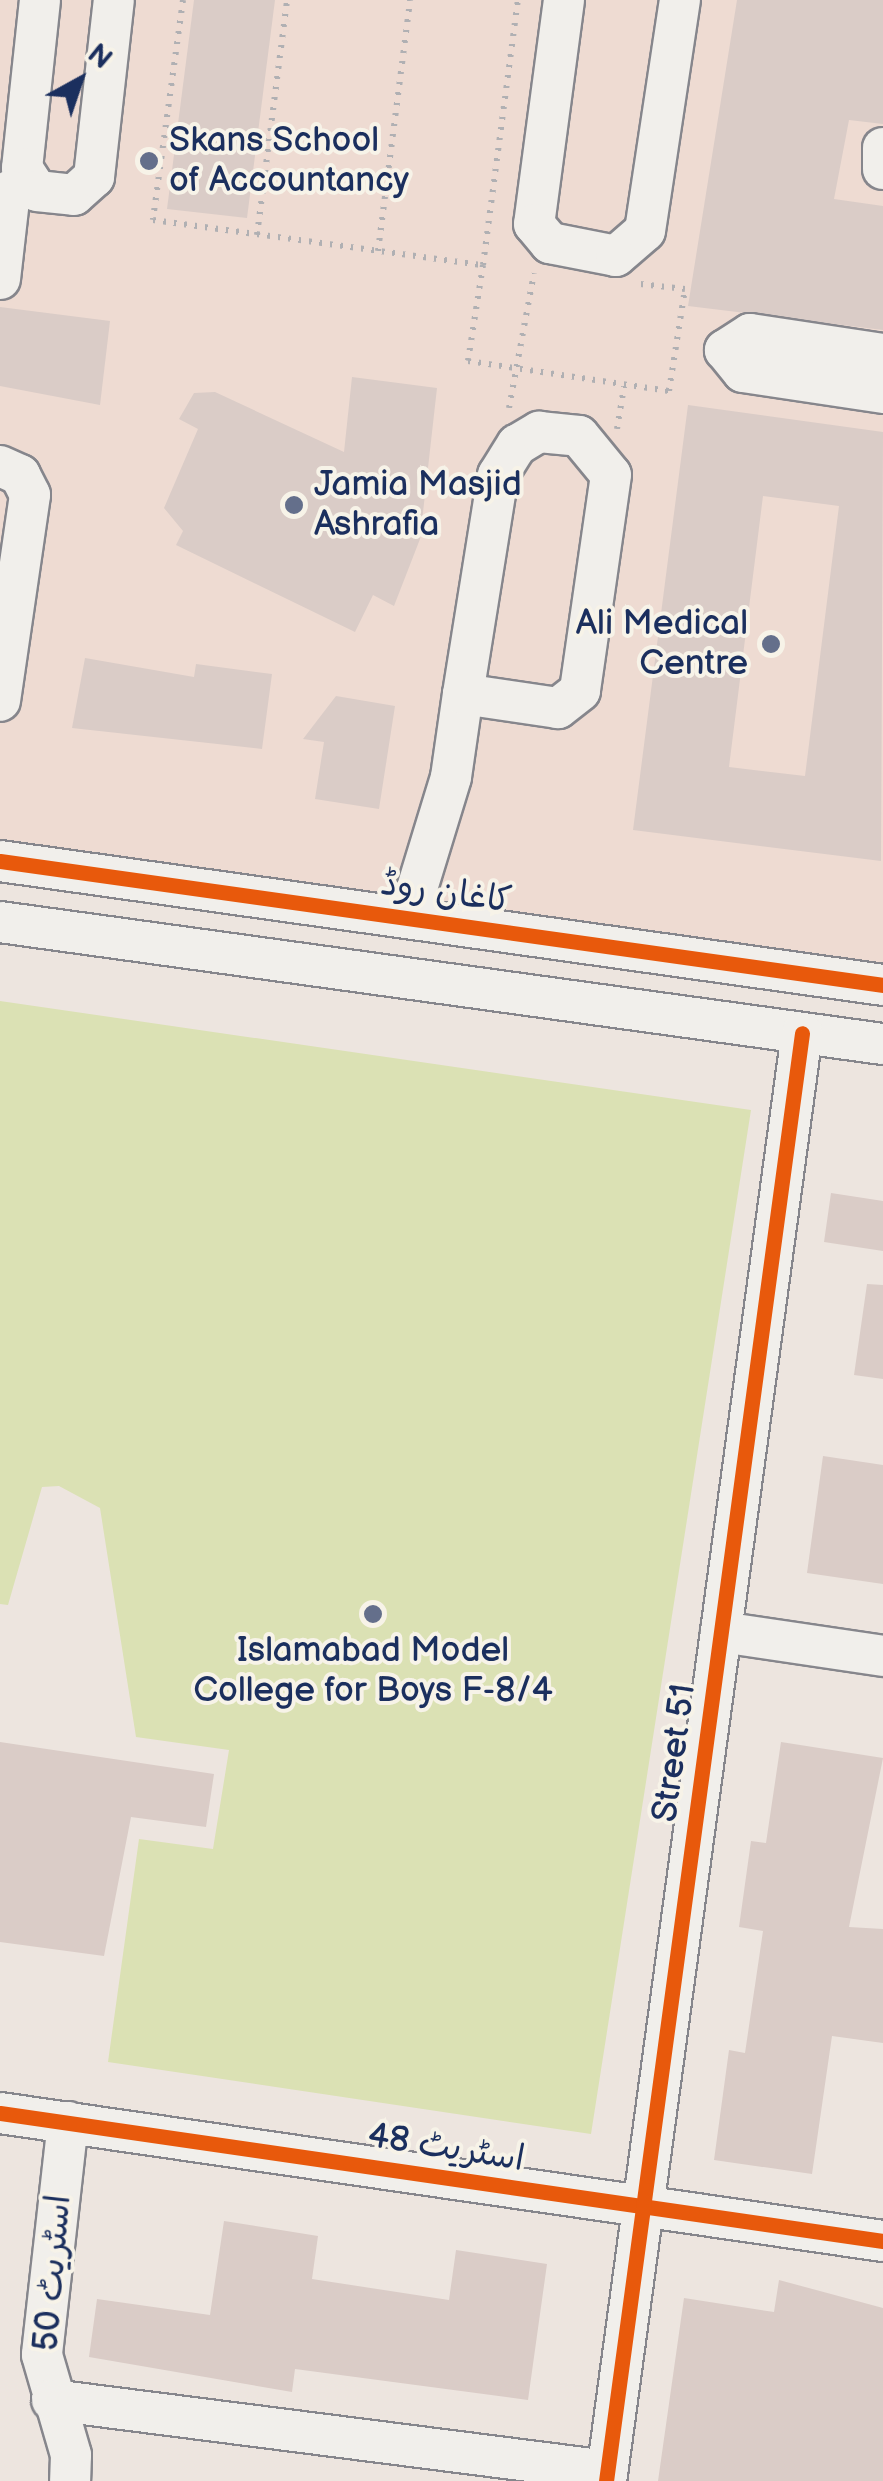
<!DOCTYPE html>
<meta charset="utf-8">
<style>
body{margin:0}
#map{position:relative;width:883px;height:2481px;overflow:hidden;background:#ede5df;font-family:"Balsamiq Sans","Playpen Sans Arabic",sans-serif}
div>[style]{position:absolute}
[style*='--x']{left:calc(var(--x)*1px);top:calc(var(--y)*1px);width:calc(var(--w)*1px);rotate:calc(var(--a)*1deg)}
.built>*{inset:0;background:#eedbd2}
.green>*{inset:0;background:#dbe1b4}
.building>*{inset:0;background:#daccc7}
.path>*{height:6px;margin-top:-3px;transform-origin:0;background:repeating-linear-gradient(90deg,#b0b0b3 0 2.5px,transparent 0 10.5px)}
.roads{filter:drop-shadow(2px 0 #86868c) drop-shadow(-2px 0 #86868c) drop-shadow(0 2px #86868c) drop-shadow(0 -2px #86868c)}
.minor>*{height:40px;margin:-20px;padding:0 20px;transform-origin:20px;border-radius:20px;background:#f1efeb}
.cycleway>*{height:15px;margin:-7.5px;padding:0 7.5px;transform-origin:7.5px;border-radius:7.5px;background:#e8590c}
.dots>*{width:28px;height:28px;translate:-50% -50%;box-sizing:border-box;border:5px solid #f7f3e8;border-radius:50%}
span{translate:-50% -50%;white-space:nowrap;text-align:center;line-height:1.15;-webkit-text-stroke:8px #f7f3e8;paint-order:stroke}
.poi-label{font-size:35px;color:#1b2f5e}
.left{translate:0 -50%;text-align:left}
.right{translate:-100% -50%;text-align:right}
.street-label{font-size:35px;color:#1b2f5e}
.north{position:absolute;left:30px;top:30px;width:100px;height:100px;-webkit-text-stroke:8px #f7f3e8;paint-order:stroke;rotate:40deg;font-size:28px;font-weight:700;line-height:40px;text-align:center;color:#1b2f5e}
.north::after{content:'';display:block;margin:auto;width:35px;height:45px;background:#1b2f5e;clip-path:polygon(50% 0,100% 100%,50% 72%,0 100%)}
</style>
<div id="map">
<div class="built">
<i style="clip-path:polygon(0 0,883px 0,883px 985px,0 860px)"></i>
</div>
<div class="green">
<i style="clip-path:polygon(0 1001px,751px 1110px,591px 2134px,108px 2062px,139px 1839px,213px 1849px,229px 1750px,136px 1737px,100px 1508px,59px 1486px,42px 1487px,8px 1605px,0 1604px)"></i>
</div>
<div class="building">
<i style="clip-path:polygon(194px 0,275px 0,247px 218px,167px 209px)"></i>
<i style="clip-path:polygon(737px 0,883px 0,883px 124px,849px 120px,834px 199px,883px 206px,883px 330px,688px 306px)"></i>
<i style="clip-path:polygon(0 307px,110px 321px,100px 405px,0 386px)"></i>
<i style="clip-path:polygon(352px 377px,437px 388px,420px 539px,394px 606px,373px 595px,355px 632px,176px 545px,183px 531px,164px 508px,198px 429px,179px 419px,194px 393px,215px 392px,344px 452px)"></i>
<i style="clip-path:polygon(evenodd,688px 405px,883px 432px,881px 861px,633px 830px,688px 405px,763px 496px,839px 506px,805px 776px,729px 767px,763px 496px)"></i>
<i style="clip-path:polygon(85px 658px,194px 677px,196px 664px,272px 674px,262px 749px,72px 728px)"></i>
<i style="clip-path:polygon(336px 696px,395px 706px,379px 809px,315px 799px,324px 742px,303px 739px)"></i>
<i style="clip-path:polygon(831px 1193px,883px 1201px,883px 1251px,824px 1242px)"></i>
<i style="clip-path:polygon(867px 1284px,883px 1285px,883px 1379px,854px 1375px)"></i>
<i style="clip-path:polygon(823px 1456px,883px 1465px,883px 1584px,807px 1573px)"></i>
<i style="clip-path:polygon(0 1742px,214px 1774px,206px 1827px,131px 1817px,104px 1956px,0 1942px)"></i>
<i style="clip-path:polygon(781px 1742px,883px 1758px,849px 1927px,883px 1929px,883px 2043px,832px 2036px,812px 2174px,714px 2160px,729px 2050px,745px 2053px,763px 1931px,739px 1927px,751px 1841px,766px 1843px)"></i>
<i style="clip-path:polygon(224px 2221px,318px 2236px,312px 2279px,449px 2300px,456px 2250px,547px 2264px,528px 2400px,295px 2369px,292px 2392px,89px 2357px,97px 2299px,210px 2315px)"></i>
<i style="clip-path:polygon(779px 2280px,883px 2308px,883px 2481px,658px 2481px,684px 2298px,774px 2312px)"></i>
</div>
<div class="path">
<i style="--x:183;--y:0;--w:222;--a:97.8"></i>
<i style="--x:153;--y:220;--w:333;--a:7.8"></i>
<i style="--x:483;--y:265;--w:267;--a:-82.5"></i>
<i style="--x:257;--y:235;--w:237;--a:-82.7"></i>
<i style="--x:378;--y:251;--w:253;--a:-82.7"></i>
<i style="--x:483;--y:265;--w:97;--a:98.9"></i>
<i style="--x:468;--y:361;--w:203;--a:8.5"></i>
<i style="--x:669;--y:391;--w:103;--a:-81.1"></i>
<i style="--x:685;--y:289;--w:45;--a:-173.7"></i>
<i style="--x:509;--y:408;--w:137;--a:-79.5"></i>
<i style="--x:617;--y:429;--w:43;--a:-80.5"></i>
</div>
<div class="roads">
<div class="minor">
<i style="--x:40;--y:0;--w:169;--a:96.1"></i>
<i style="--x:22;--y:168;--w:27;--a:57"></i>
<i style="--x:37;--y:191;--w:37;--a:6"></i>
<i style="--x:74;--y:195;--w:27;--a:-42"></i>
<i style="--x:94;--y:177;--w:178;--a:-83.6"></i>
<i style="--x:564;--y:0;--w:226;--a:97.6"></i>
<i style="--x:534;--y:224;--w:25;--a:50"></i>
<i style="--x:550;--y:243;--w:67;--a:11.1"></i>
<i style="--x:616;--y:256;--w:38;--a:-41"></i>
<i style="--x:645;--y:231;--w:234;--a:-81.4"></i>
<i style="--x:883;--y:148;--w:21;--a:90"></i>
<i style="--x:0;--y:279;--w:89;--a:-83.5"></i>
<i style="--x:883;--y:354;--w:134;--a:-171.4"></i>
<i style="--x:750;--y:334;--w:30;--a:147"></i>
<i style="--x:725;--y:350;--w:28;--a:51"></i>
<i style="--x:743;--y:372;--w:142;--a:8.5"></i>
<i style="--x:0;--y:466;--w:22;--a:24"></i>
<i style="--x:20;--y:475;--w:22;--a:63"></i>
<i style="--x:30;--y:495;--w:208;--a:98.3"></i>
<i style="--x:0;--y:861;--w:892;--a:7.99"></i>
<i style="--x:408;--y:918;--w:147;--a:-73"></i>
<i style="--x:451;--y:777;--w:84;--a:-81.8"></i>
<i style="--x:463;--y:694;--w:222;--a:-80.9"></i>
<i style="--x:498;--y:475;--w:36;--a:-58"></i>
<i style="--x:517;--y:445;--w:26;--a:-31"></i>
<i style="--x:539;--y:432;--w:40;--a:5.7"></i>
<i style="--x:579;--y:436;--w:50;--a:50.6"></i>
<i style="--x:611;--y:475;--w:218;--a:98.2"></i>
<i style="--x:580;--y:691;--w:28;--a:142"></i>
<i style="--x:558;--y:708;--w:96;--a:-171.6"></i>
<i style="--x:0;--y:922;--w:891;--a:7.87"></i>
<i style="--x:721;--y:1632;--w:164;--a:8.4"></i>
<i style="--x:0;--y:2113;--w:892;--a:8.25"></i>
<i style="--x:68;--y:2122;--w:234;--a:96.4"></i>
<i style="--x:42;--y:2355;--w:104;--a:73.8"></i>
<i style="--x:71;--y:2455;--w:26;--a:92"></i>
<i style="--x:52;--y:2400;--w:560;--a:7.29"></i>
<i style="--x:606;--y:2481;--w:1461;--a:-82.29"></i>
</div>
</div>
<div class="cycleway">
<i style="--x:0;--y:861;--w:892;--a:7.99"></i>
<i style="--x:0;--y:2113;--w:892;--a:8.25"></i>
<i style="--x:606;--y:2481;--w:1461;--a:-82.29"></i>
</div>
<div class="dots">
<i style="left:149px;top:161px;background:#646f8b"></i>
<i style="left:294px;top:505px;background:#646f8b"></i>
<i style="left:771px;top:644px;background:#646f8b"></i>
<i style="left:373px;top:1614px;background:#646f8b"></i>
</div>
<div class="poi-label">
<span class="left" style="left:169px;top:161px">Skans School<br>of Accountancy</span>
<span class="left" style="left:314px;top:505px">Jamia Masjid<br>Ashrafia</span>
<span class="right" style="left:748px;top:644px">Ali Medical<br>Centre</span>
<span style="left:373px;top:1671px">Islamabad Model<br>College for Boys F-8/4</span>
</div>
<div class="street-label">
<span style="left:446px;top:893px;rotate:8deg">کاغان روڈ</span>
<span style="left:675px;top:1753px;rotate:-82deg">Street 51</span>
<span style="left:446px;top:2148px;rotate:9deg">اسٹریٹ 48</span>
<span style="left:53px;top:2273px;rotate:-85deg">اسٹریٹ 50</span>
</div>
<div class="north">N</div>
</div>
